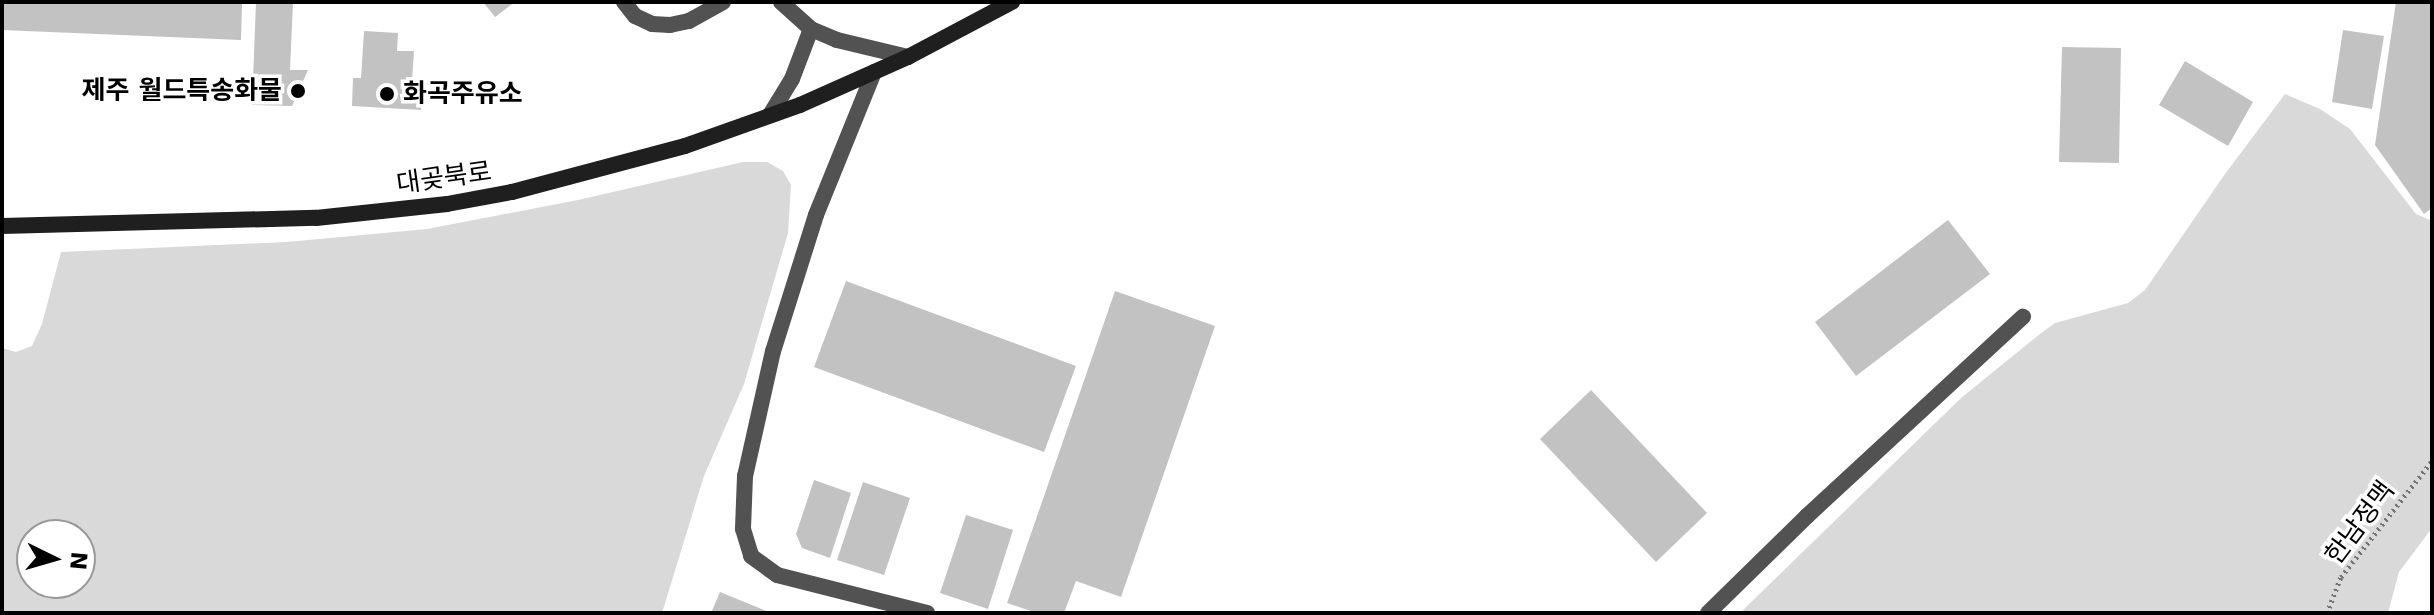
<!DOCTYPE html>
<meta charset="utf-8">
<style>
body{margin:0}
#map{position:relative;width:2434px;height:615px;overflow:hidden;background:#fff;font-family:"DejaVu Sans","Noto Sans KR",sans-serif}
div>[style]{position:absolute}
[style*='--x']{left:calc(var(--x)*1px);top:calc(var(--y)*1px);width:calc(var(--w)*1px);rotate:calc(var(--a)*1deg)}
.green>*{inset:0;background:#d9d9d9}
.building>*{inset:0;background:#c2c2c2}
.path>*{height:5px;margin-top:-2.5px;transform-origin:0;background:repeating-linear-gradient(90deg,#747474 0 2px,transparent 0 6px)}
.lane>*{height:16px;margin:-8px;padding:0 8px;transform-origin:8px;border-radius:8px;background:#525252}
.secondary>*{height:16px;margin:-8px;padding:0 8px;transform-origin:8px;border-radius:8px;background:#1f1f1f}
.dots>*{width:22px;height:22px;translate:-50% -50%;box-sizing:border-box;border:4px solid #fff;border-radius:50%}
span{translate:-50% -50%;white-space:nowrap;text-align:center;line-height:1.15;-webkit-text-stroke:7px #fff;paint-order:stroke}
.poi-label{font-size:26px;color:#000;font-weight:700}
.right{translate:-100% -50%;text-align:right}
.left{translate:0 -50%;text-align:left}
.street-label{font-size:26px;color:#000}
.frame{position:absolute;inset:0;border:4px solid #000;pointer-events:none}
.north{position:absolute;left:16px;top:519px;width:80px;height:80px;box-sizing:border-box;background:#fff;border:2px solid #999;border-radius:50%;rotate:95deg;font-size:22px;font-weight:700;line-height:32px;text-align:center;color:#000}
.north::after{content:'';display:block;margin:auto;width:28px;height:36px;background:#000;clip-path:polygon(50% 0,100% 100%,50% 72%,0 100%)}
</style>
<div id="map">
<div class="green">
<i style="clip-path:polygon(2285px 94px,2320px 109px,2350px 129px,2416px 214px,2432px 221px,2432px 528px,2399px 572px,2388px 613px,1740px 613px,1961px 398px,2040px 334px,2055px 323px,2128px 303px,2145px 290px,2225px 174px)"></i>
<i style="clip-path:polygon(evenodd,743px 162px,767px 162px,783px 171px,791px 185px,788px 233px,744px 384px,704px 476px,662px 613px,2px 613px,2px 348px,16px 352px,32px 346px,42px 324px,61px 252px,287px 242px,427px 229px,578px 200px,743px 162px,32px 535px,80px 535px,80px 583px,32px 583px,32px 535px)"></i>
</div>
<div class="building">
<i style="clip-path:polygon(2px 2px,242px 2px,241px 40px,2px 30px)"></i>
<i style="clip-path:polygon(256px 2px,293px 2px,290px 70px,308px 70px,292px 106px,252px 105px)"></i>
<i style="clip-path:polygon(483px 2px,515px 2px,495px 17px)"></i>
<i style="clip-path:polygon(2396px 2px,2432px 2px,2432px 208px,2424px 214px,2375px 145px)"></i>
<i style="clip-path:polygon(2343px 30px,2384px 36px,2372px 109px,2332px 102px)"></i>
<i style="clip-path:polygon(364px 31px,398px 33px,397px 51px,414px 51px,412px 81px,423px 81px,421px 110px,352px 106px,353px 78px,361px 78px)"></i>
<i style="clip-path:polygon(2062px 47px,2121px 48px,2119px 163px,2059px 162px)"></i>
<i style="clip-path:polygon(2185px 61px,2253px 102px,2228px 146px,2159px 105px)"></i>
<i style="clip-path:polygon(1948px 220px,1990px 274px,1856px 376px,1815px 322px)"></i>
<i style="clip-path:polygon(846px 281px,1076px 366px,1044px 452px,814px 367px)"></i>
<i style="clip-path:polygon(1115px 291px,1215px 326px,1121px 597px,1076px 581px,1064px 613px,1037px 613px,1007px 603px)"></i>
<i style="clip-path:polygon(1591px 390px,1707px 513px,1656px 562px,1540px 439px)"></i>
<i style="clip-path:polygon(814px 480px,851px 493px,830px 558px,802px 548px,796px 534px)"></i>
<i style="clip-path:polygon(863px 482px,910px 498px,884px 575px,837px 560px)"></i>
<i style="clip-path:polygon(966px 515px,1013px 530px,988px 609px,940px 593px)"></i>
<i style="clip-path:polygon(720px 592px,771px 613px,711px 613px)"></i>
</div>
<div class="path">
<i style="--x:2327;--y:613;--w:39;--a:-69"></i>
<i style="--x:2341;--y:577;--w:147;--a:-51.9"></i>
</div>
<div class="lane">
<i style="--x:624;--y:2;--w:18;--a:52"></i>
<i style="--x:635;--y:16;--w:19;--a:25"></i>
<i style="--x:652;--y:24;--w:18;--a:3"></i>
<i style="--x:670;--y:25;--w:19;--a:-12"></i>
<i style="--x:689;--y:21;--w:39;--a:-29"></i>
<i style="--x:781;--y:2;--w:40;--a:42"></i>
<i style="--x:811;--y:29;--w:28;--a:23"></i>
<i style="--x:837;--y:40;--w:73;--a:13.5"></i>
<i style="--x:874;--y:72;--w:154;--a:112.1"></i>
<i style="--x:816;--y:215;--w:143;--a:107.5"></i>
<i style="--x:773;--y:351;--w:128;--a:102.6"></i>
<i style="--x:745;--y:476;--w:53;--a:92.2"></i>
<i style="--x:743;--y:529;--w:28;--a:73"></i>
<i style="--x:751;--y:556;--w:32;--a:36"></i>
<i style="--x:777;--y:575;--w:155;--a:14.2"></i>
<i style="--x:770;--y:115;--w:42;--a:-58.6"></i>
<i style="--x:792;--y:79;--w:53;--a:-69.2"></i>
<i style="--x:1708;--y:613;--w:139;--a:-44.4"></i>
<i style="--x:1807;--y:516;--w:294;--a:-42.7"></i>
</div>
<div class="secondary">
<i style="--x:2;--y:226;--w:314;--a:-1.5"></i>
<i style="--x:316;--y:218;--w:132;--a:-6.1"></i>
<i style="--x:447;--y:204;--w:66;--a:-10.5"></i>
<i style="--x:512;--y:192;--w:179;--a:-14.9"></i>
<i style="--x:685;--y:146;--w:122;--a:-19.6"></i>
<i style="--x:800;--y:105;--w:118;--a:-24"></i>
<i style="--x:908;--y:57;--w:118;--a:-27.9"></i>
</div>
<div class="dots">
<i style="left:298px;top:91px;background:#000"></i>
<i style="left:387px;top:94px;background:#000"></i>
</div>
<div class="poi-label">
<span class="right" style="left:282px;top:91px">제주 월드특송화물</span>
<span class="left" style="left:403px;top:94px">화곡주유소</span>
</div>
<div class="street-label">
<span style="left:444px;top:178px;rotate:-8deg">대곶북로</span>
<span style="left:2360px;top:523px;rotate:-53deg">한남정맥</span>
</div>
<div class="frame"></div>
<div class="north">N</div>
</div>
